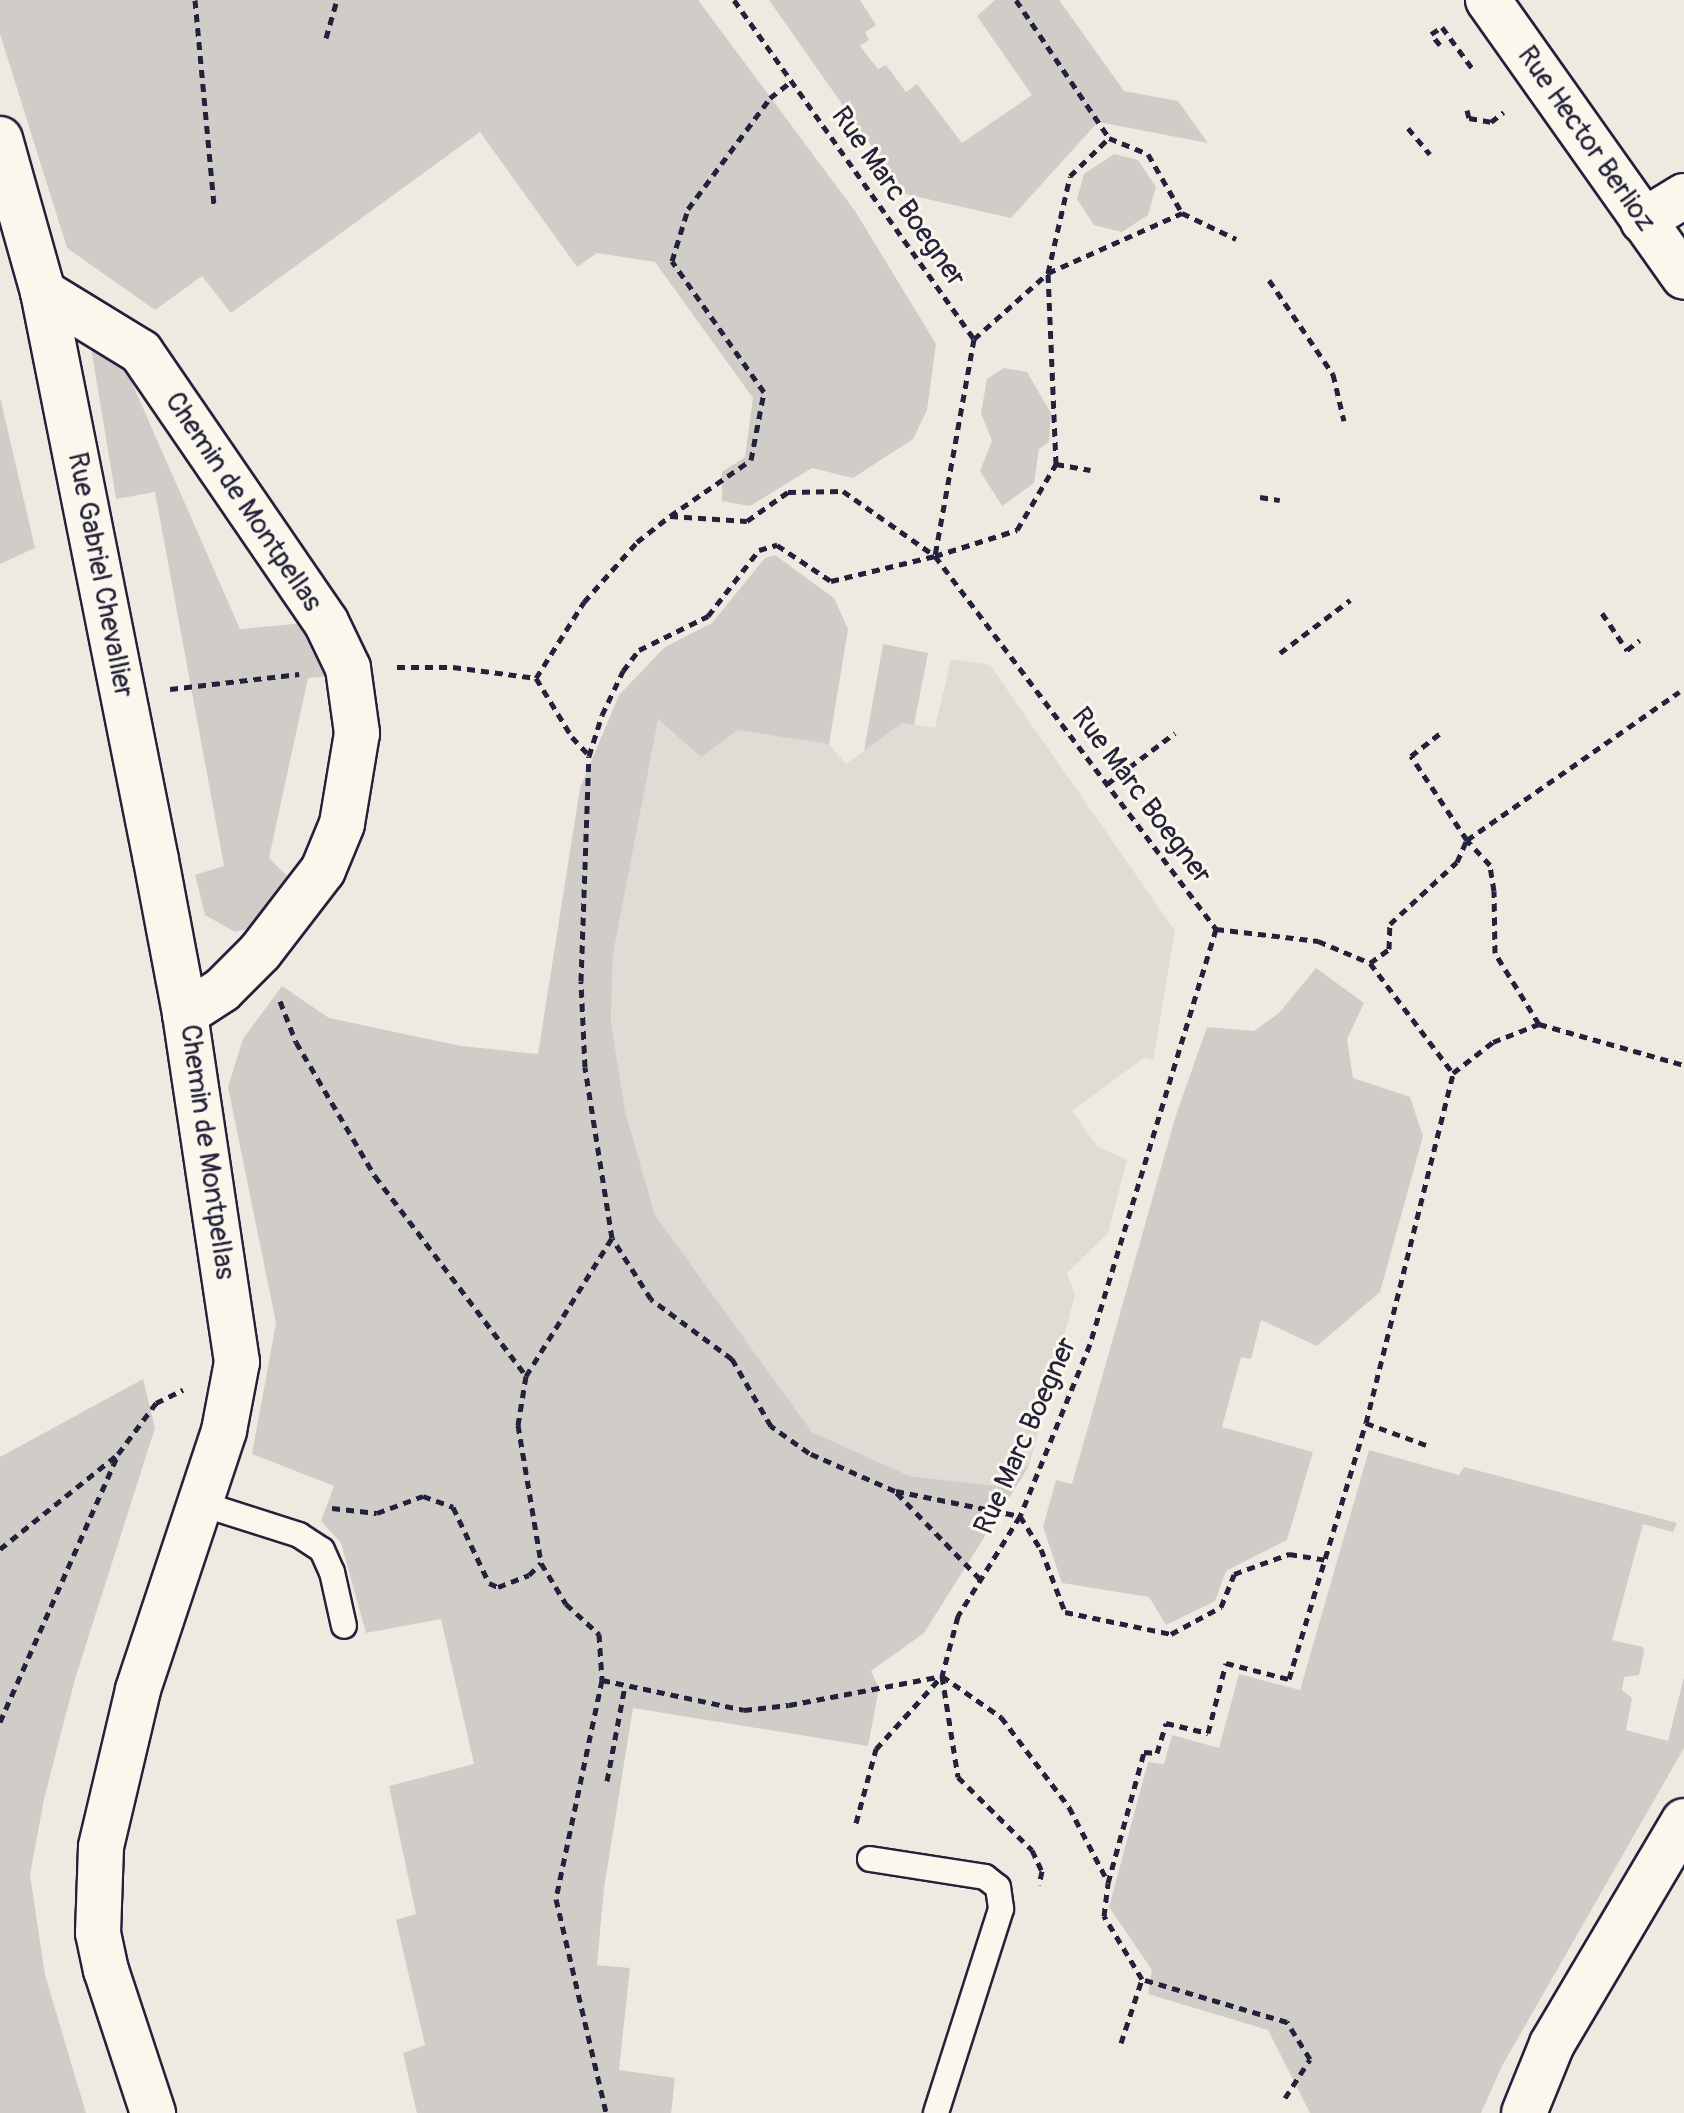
<!DOCTYPE html>
<style>
body{margin:0}
#map{position:relative;width:1684px;height:2113px;overflow:hidden;background:#eeeae2;font-family:Pangolin,sans-serif}
div>[style]{position:absolute}
[style*='--x']{left:calc(var(--x)*1px);top:calc(var(--y)*1px);width:calc(var(--w)*1px);rotate:calc(var(--a)*1deg)}
.built>*{inset:0;background:#dfdbd5}
.green>*{inset:0;background:#d0cdc9}
.path>*{height:5px;margin-top:-2.5px;transform-origin:0;background:repeating-linear-gradient(90deg,#22223b 0 8px,transparent 0 14px)}
.roads{filter:drop-shadow(2px 0 #22223b) drop-shadow(-2px 0 #22223b) drop-shadow(0 2px #22223b) drop-shadow(0 -2px #22223b)}
.service>*{height:24px;margin:-12px;padding:0 12px;transform-origin:12px;border-radius:12px;background:#fbf7ec}
.minor>*{height:44px;margin:-22px;padding:0 22px;transform-origin:22px;border-radius:22px;background:#fbf7ec}
.tertiary>*{height:44px;margin:-22px;padding:0 22px;transform-origin:22px;border-radius:22px;background:#fbf7ec}
span{translate:-50% -50%;white-space:nowrap;text-align:center;line-height:1.15;-webkit-text-stroke:6px #fbf7ec;paint-order:stroke}
.street-label{font-size:28px;color:#22223b}
</style>
<div id="map">
<div class="built">
<i style="clip-path:polygon(951px 659px,990px 665px,1175px 931px,1153px 1060px,1144px 1058px,1072px 1111px,1097px 1146px,1127px 1160px,1108px 1233px,1067px 1273px,1075px 1295px,1029px 1466px,997px 1486px,908px 1476px,812px 1432px,655px 1215px,625px 1111px,611px 1021px,613px 954px,656px 699px,829px 744px,846px 764px,902px 723px,935px 728px)"></i>
</div>
<div class="green">
<i style="clip-path:polygon(0 0,698px 0,855px 211px,936px 344px,927px 410px,913px 439px,853px 478px,812px 468px,750px 506px,722px 501px,722px 472px,745px 457px,753px 398px,655px 262px,597px 253px,577px 267px,480px 132px,231px 313px,202px 276px,155px 310px,67px 248px,0 34px)"></i>
<i style="clip-path:polygon(769px 0,860px 0,876px 25px,865px 32px,869px 40px,860px 46px,878px 69px,886px 65px,906px 92px,917px 84px,962px 143px,1032px 95px,977px 16px,995px 0,1059px 0,1124px 91px,1178px 101px,1208px 143px,1098px 122px,1011px 218px,905px 194px)"></i>
<i style="clip-path:polygon(1114px 154px,1138px 160px,1156px 187px,1148px 215px,1122px 232px,1094px 225px,1077px 199px,1084px 174px)"></i>
<i style="clip-path:polygon(91px 348px,125px 367px,240px 629px,315px 622px,333px 676px,308px 678px,269px 858px,296px 885px,265px 925px,235px 932px,205px 915px,195px 875px,224px 866px,155px 492px,116px 499px)"></i>
<i style="clip-path:polygon(1004px 368px,1027px 372px,1051px 413px,1049px 442px,1039px 449px,1034px 483px,1002px 506px,980px 471px,992px 441px,981px 413px,987px 379px)"></i>
<i style="clip-path:polygon(0 397px,35px 548px,0 564px)"></i>
<i style="clip-path:polygon(775px 555px,834px 598px,848px 629px,829px 744px,738px 730px,701px 757px,658px 719px,613px 954px,611px 1021px,625px 1111px,655px 1215px,812px 1432px,909px 1476px,997px 1486px,1029px 1466px,924px 1633px,871px 1671px,879px 1688px,868px 1746px,633px 1708px,604px 1888px,597px 1965px,630px 1968px,619px 2070px,675px 2078px,671px 2113px,417px 2113px,403px 2053px,425px 2045px,396px 1920px,416px 1914px,389px 1786px,474px 1764px,441px 1619px,366px 1633px,341px 1543px,321px 1521px,334px 1486px,252px 1454px,276px 1323px,228px 1087px,243px 1039px,282px 986px,329px 1018px,461px 1046px,538px 1054px,580px 788px,619px 695px,665px 647px,712px 623px,765px 558px)"></i>
<i style="clip-path:polygon(883px 644px,928px 653px,914px 725px,902px 723px,864px 751px)"></i>
<i style="clip-path:polygon(1316px 968px,1364px 1003px,1347px 1039px,1353px 1078px,1410px 1097px,1423px 1136px,1380px 1292px,1317px 1346px,1261px 1320px,1251px 1359px,1241px 1357px,1222px 1427px,1313px 1452px,1287px 1540px,1226px 1571px,1215px 1601px,1166px 1625px,1149px 1597px,1062px 1583px,1043px 1527px,1056px 1480px,1072px 1484px,1175px 1118px,1207px 1027px,1254px 1031px,1279px 1013px)"></i>
<i style="clip-path:polygon(143px 1379px,155px 1428px,75px 1679px,44px 1799px,30px 1875px,45px 1975px,86px 2113px,0 2113px,0 1457px)"></i>
<i style="clip-path:polygon(1369px 1450px,1459px 1475px,1464px 1467px,1677px 1523px,1673px 1532px,1643px 1524px,1612px 1640px,1643px 1647px,1644px 1652px,1639px 1675px,1624px 1677px,1622px 1690px,1632px 1698px,1626px 1730px,1668px 1741px,1684px 1677px,1684px 1748px,1502px 2066px,1481px 2113px,1310px 2113px,1268px 2030px,1148px 1994px,1152px 1970px,1109px 1907px,1148px 1762px,1164px 1764px,1172px 1735px,1219px 1748px,1239px 1674px,1300px 1690px)"></i>
</div>
<div class="path">
<i style="--x:195;--y:0;--w:205;--a:84.7"></i>
<i style="--x:734;--y:0;--w:415;--a:54.7"></i>
<i style="--x:974;--y:339;--w:220;--a:100.2"></i>
<i style="--x:935;--y:556;--w:467;--a:53"></i>
<i style="--x:1216;--y:929;--w:434;--a:106.9"></i>
<i style="--x:1090;--y:1344;--w:186;--a:112.1"></i>
<i style="--x:1020;--y:1516;--w:118;--a:121.8"></i>
<i style="--x:958;--y:1616;--w:62;--a:104.9"></i>
<i style="--x:942;--y:1676;--w:102;--a:81"></i>
<i style="--x:958;--y:1777;--w:104;--a:44.6"></i>
<i style="--x:1032;--y:1850;--w:23;--a:65"></i>
<i style="--x:1042;--y:1871;--w:14;--a:102"></i>
<i style="--x:1016;--y:0;--w:166;--a:56"></i>
<i style="--x:1109;--y:138;--w:42;--a:22.3"></i>
<i style="--x:1148;--y:154;--w:68;--a:60"></i>
<i style="--x:326;--y:38;--w:40;--a:-74"></i>
<i style="--x:1440;--y:45;--w:14;--a:-129"></i>
<i style="--x:1431;--y:34;--w:13;--a:-32"></i>
<i style="--x:1442;--y:27;--w:51;--a:53.8"></i>
<i style="--x:1467;--y:110;--w:8;--a:76"></i>
<i style="--x:1469;--y:118;--w:22;--a:10"></i>
<i style="--x:1491;--y:122;--w:16;--a:-38"></i>
<i style="--x:1408;--y:128;--w:34;--a:50"></i>
<i style="--x:1269;--y:280;--w:114;--a:55.8"></i>
<i style="--x:1333;--y:374;--w:48;--a:76.8"></i>
<i style="--x:974;--y:339;--w:99;--a:-41.7"></i>
<i style="--x:1048;--y:273;--w:147;--a:-24.1"></i>
<i style="--x:1182;--y:213;--w:60;--a:25.7"></i>
<i style="--x:1056;--y:464;--w:35;--a:10"></i>
<i style="--x:1260;--y:497;--w:20;--a:9"></i>
<i style="--x:670;--y:516;--w:98;--a:-34.7"></i>
<i style="--x:751;--y:460;--w:69;--a:-79.2"></i>
<i style="--x:764;--y:392;--w:160;--a:-125.1"></i>
<i style="--x:672;--y:261;--w:54;--a:-72.9"></i>
<i style="--x:688;--y:209;--w:138;--a:-53.5"></i>
<i style="--x:770;--y:98;--w:28;--a:-38"></i>
<i style="--x:1602;--y:613;--w:45;--a:56"></i>
<i style="--x:1627;--y:650;--w:16;--a:-38"></i>
<i style="--x:1280;--y:653;--w:88;--a:-37.1"></i>
<i style="--x:397;--y:667;--w:56;--a:0"></i>
<i style="--x:453;--y:667;--w:84;--a:7.5"></i>
<i style="--x:536;--y:678;--w:69;--a:58.6"></i>
<i style="--x:572;--y:737;--w:25;--a:47"></i>
<i style="--x:536;--y:678;--w:90;--a:-57.7"></i>
<i style="--x:584;--y:602;--w:80;--a:-48.5"></i>
<i style="--x:637;--y:542;--w:42;--a:-38.2"></i>
<i style="--x:670;--y:516;--w:77;--a:3.7"></i>
<i style="--x:747;--y:521;--w:50;--a:-35.3"></i>
<i style="--x:788;--y:492;--w:55;--a:-1"></i>
<i style="--x:843;--y:491;--w:113;--a:35.2"></i>
<i style="--x:170;--y:689;--w:130;--a:-6.6"></i>
<i style="--x:1107;--y:784;--w:85;--a:-36.9"></i>
<i style="--x:1216;--y:929;--w:103;--a:6.7"></i>
<i style="--x:1318;--y:941;--w:56;--a:22.9"></i>
<i style="--x:1370;--y:963;--w:138;--a:53"></i>
<i style="--x:1453;--y:1073;--w:51;--a:-37.8"></i>
<i style="--x:1493;--y:1042;--w:49;--a:-21.4"></i>
<i style="--x:1539;--y:1024;--w:151;--a:15.8"></i>
<i style="--x:1370;--y:963;--w:24;--a:-36"></i>
<i style="--x:1389;--y:949;--w:25;--a:-88"></i>
<i style="--x:1390;--y:924;--w:91;--a:-42.8"></i>
<i style="--x:1457;--y:862;--w:24;--a:-66"></i>
<i style="--x:1467;--y:840;--w:101;--a:-123.7"></i>
<i style="--x:1411;--y:756;--w:39;--a:-38"></i>
<i style="--x:280;--y:1001;--w:44;--a:68.7"></i>
<i style="--x:296;--y:1042;--w:156;--a:59.5"></i>
<i style="--x:375;--y:1176;--w:251;--a:52.9"></i>
<i style="--x:526;--y:1376;--w:50;--a:99.3"></i>
<i style="--x:518;--y:1425;--w:140;--a:80.5"></i>
<i style="--x:541;--y:1563;--w:48;--a:58.6"></i>
<i style="--x:566;--y:1604;--w:45;--a:42.3"></i>
<i style="--x:599;--y:1634;--w:46;--a:86.3"></i>
<i style="--x:602;--y:1680;--w:224;--a:101.9"></i>
<i style="--x:556;--y:1899;--w:220;--a:76.8"></i>
<i style="--x:1539;--y:1024;--w:84;--a:-121.8"></i>
<i style="--x:1495;--y:953;--w:62;--a:-90.9"></i>
<i style="--x:1494;--y:891;--w:26;--a:-99"></i>
<i style="--x:1490;--y:865;--w:34;--a:-133"></i>
<i style="--x:1467;--y:840;--w:259;--a:-34.9"></i>
<i style="--x:526;--y:1376;--w:163;--a:-58.1"></i>
<i style="--x:1366;--y:1423;--w:361;--a:-76"></i>
<i style="--x:896;--y:1491;--w:126;--a:11.4"></i>
<i style="--x:1020;--y:1516;--w:39;--a:58"></i>
<i style="--x:1041;--y:1549;--w:67;--a:69.1"></i>
<i style="--x:1065;--y:1612;--w:108;--a:11.7"></i>
<i style="--x:1171;--y:1634;--w:57;--a:-28.4"></i>
<i style="--x:1221;--y:1607;--w:35;--a:-68"></i>
<i style="--x:1234;--y:1574;--w:59;--a:-20"></i>
<i style="--x:1289;--y:1554;--w:36;--a:9"></i>
<i style="--x:332;--y:1508;--w:45;--a:6.3"></i>
<i style="--x:377;--y:1513;--w:49;--a:-20.3"></i>
<i style="--x:423;--y:1496;--w:32;--a:20"></i>
<i style="--x:453;--y:1507;--w:84;--a:64.7"></i>
<i style="--x:489;--y:1583;--w:10;--a:24"></i>
<i style="--x:498;--y:1587;--w:33;--a:-21"></i>
<i style="--x:529;--y:1575;--w:17;--a:-45"></i>
<i style="--x:0;--y:1549;--w:151;--a:-38.8"></i>
<i style="--x:980;--y:1579;--w:122;--a:-134"></i>
<i style="--x:895;--y:1491;--w:94;--a:-156.2"></i>
<i style="--x:809;--y:1453;--w:47;--a:-144.6"></i>
<i style="--x:771;--y:1426;--w:78;--a:-120.2"></i>
<i style="--x:732;--y:1359;--w:101;--a:-143.5"></i>
<i style="--x:651;--y:1299;--w:72;--a:-122.6"></i>
<i style="--x:612;--y:1238;--w:173;--a:-99"></i>
<i style="--x:585;--y:1067;--w:86;--a:-92.7"></i>
<i style="--x:581;--y:981;--w:225;--a:-88"></i>
<i style="--x:589;--y:756;--w:43;--a:-72.4"></i>
<i style="--x:602;--y:715;--w:49;--a:-64.5"></i>
<i style="--x:623;--y:671;--w:26;--a:-53"></i>
<i style="--x:639;--y:650;--w:77;--a:-26.2"></i>
<i style="--x:708;--y:616;--w:83;--a:-52.3"></i>
<i style="--x:759;--y:550;--w:19;--a:-16"></i>
<i style="--x:777;--y:545;--w:65;--a:33.7"></i>
<i style="--x:831;--y:581;--w:107;--a:-13.5"></i>
<i style="--x:935;--y:556;--w:86;--a:-17.6"></i>
<i style="--x:1017;--y:530;--w:77;--a:-59.4"></i>
<i style="--x:1056;--y:464;--w:191;--a:-92.4"></i>
<i style="--x:1048;--y:273;--w:99;--a:-77.2"></i>
<i style="--x:1070;--y:176;--w:54;--a:-44.3"></i>
<i style="--x:602;--y:1680;--w:145;--a:11.9"></i>
<i style="--x:744;--y:1710;--w:45;--a:-6.3"></i>
<i style="--x:789;--y:1705;--w:156;--a:-10.7"></i>
<i style="--x:942;--y:1676;--w:72;--a:34.8"></i>
<i style="--x:1001;--y:1717;--w:113;--a:52.9"></i>
<i style="--x:1069;--y:1807;--w:85;--a:62.5"></i>
<i style="--x:0;--y:1722;--w:293;--a:-66.2"></i>
<i style="--x:118;--y:1454;--w:64;--a:-53.3"></i>
<i style="--x:156;--y:1403;--w:30;--a:-26"></i>
<i style="--x:607;--y:1781;--w:97;--a:-79.3"></i>
<i style="--x:856;--y:1823;--w:77;--a:-74.9"></i>
<i style="--x:876;--y:1749;--w:97;--a:-47.9"></i>
<i style="--x:1121;--y:2043;--w:67;--a:-71.8"></i>
<i style="--x:1285;--y:2098;--w:46;--a:-57.3"></i>
<i style="--x:1310;--y:2059;--w:44;--a:-121.9"></i>
<i style="--x:1287;--y:2022;--w:151;--a:-163.5"></i>
<i style="--x:1142;--y:1979;--w:74;--a:-121.1"></i>
<i style="--x:1104;--y:1916;--w:33;--a:-83"></i>
<i style="--x:1108;--y:1883;--w:136;--a:-74.6"></i>
<i style="--x:1144;--y:1752;--w:13;--a:4"></i>
<i style="--x:1157;--y:1753;--w:31;--a:-73"></i>
<i style="--x:1166;--y:1723;--w:43;--a:13.4"></i>
<i style="--x:1208;--y:1733;--w:72;--a:-75.6"></i>
<i style="--x:1226;--y:1663;--w:65;--a:14.3"></i>
<i style="--x:1289;--y:1679;--w:267;--a:-73.3"></i>
<i style="--x:1366;--y:1423;--w:64;--a:20.1"></i>
</div>
<div class="roads">
<div class="service">
<i style="--x:199;--y:1503;--w:105;--a:17.7"></i>
<i style="--x:299;--y:1535;--w:27;--a:33"></i>
<i style="--x:322;--y:1550;--w:24;--a:66"></i>
<i style="--x:332;--y:1572;--w:55;--a:77.5"></i>
<i style="--x:870;--y:1859;--w:116;--a:8.9"></i>
<i style="--x:985;--y:1877;--w:16;--a:38"></i>
<i style="--x:998;--y:1887;--w:22;--a:82"></i>
<i style="--x:1001;--y:1909;--w:214;--a:107.7"></i>
</div>
<div class="minor">
<i style="--x:0;--y:139;--w:159;--a:74.3"></i>
<i style="--x:43;--y:292;--w:579;--a:78.75"></i>
<i style="--x:156;--y:860;--w:157;--a:79.3"></i>
<i style="--x:185;--y:1014;--w:352;--a:81.5"></i>
<i style="--x:237;--y:1362;--w:70;--a:100.7"></i>
<i style="--x:224;--y:1431;--w:273;--a:108.4"></i>
<i style="--x:138;--y:1690;--w:161;--a:103.3"></i>
<i style="--x:101;--y:1847;--w:86;--a:92"></i>
<i style="--x:98;--y:1933;--w:38;--a:78"></i>
<i style="--x:106;--y:1970;--w:151;--a:71.8"></i>
<i style="--x:1643;--y:221;--w:48;--a:-31.4"></i>
<i style="--x:43;--y:292;--w:115;--a:31.5"></i>
<i style="--x:141;--y:352;--w:327;--a:55.6"></i>
<i style="--x:326;--y:622;--w:51;--a:64.4"></i>
<i style="--x:348;--y:668;--w:66;--a:82.1"></i>
<i style="--x:357;--y:733;--w:92;--a:99.4"></i>
<i style="--x:342;--y:824;--w:50;--a:112.4"></i>
<i style="--x:323;--y:870;--w:103;--a:127.5"></i>
<i style="--x:260;--y:952;--w:54;--a:135"></i>
<i style="--x:222;--y:990;--w:44;--a:147"></i>
</div>
<div class="tertiary">
<i style="--x:1488;--y:0;--w:339;--a:54.7"></i>
<i style="--x:1524;--y:2113;--w:74;--a:-67.9"></i>
<i style="--x:1552;--y:2044;--w:259;--a:-59.4"></i>
</div>
</div>
<div class="street-label">
<span style="left:1586px;top:139px;rotate:55deg">Rue Hector Berlioz</span>
<span style="left:898px;top:197px;rotate:55deg">Rue Marc Boegner</span>
<span style="left:243px;top:502px;rotate:56deg">Chemin de Montpellas</span>
<span style="left:100px;top:575px;rotate:79deg">Rue Gabriel Chevallier</span>
<span style="left:1141px;top:796px;rotate:53deg">Rue Marc Boegner</span>
<span style="left:207px;top:1152px;rotate:82deg">Chemin de Montpellas</span>
<span style="left:1026px;top:1436px;rotate:-66deg">Rue Marc Boegner</span>
</div>
</div>
